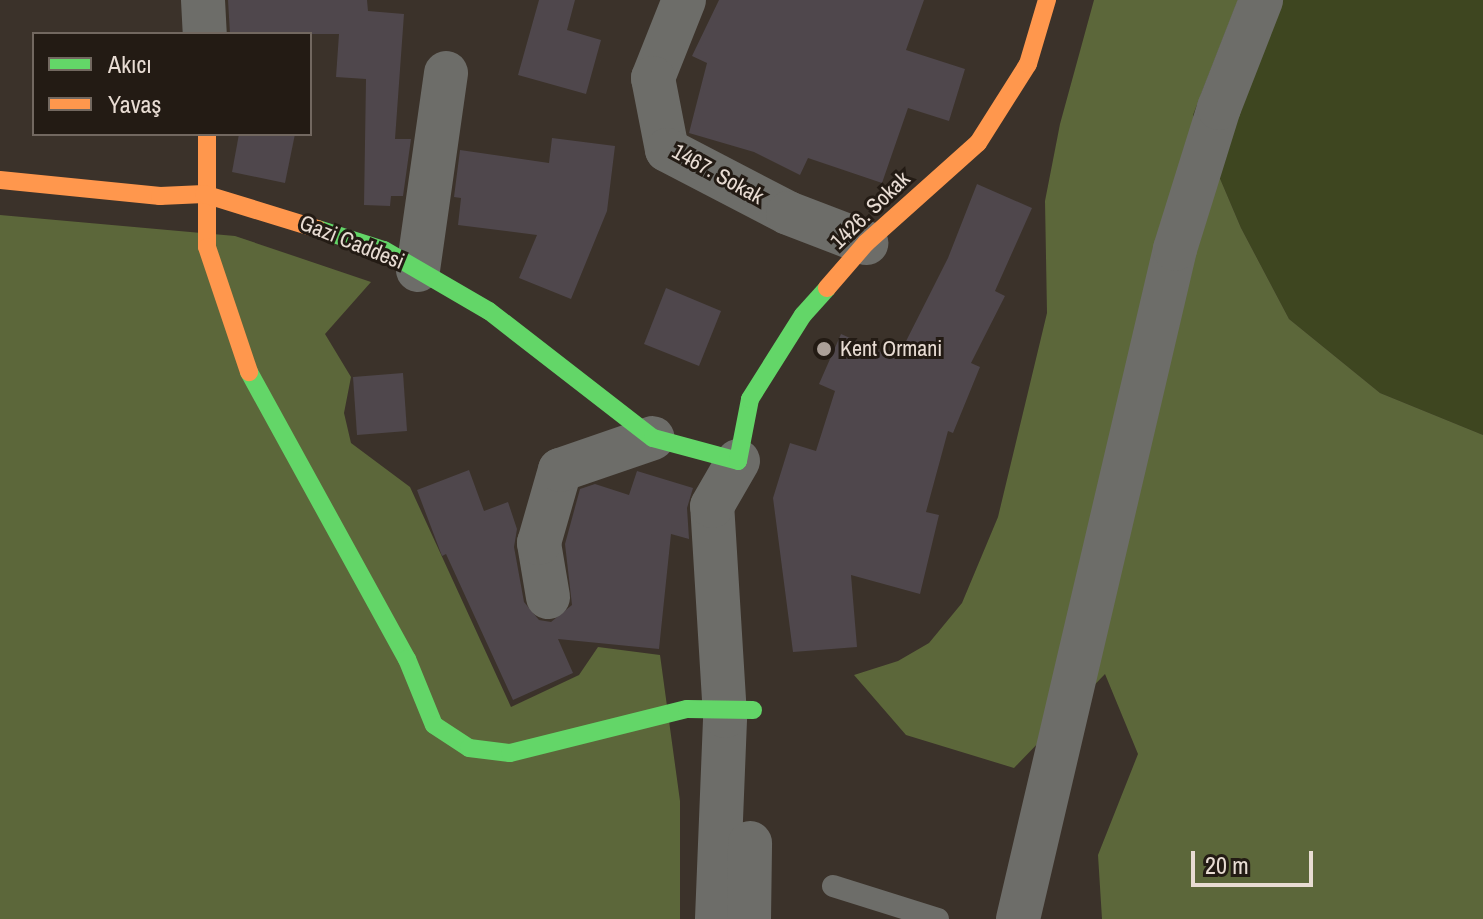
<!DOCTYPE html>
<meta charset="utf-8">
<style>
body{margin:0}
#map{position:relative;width:1483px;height:919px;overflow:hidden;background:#3b322a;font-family:"Archivo Narrow",sans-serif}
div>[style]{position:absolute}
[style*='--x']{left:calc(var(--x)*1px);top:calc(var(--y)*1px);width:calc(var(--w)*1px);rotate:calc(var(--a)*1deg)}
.green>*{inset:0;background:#3e4620}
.forest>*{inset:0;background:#5c673a}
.building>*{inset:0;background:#4f474c}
.lane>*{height:22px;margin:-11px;padding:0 11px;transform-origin:11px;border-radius:11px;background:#6d6d69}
.street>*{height:44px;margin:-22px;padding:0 22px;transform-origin:22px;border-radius:22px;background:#6d6d69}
.fast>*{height:18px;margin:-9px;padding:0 9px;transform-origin:9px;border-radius:9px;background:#63d668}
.slow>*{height:18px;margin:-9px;padding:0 9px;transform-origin:9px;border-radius:9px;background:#ff974d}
.dots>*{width:22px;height:22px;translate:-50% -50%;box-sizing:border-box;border:4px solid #231b14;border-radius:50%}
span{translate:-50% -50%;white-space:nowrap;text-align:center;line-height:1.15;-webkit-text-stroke:6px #231b14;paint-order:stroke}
.street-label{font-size:22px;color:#e8dcd3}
.poi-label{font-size:22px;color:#e8dcd3}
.left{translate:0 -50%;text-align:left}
.legend{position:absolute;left:32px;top:32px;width:280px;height:104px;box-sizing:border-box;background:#231b14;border:2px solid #726860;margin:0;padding:10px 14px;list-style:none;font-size:24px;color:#e8dcd3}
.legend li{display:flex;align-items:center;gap:16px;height:40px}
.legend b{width:40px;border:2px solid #726860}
.scale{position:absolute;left:1191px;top:851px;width:122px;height:36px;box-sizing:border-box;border:4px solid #e8dcd3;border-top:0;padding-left:10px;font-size:24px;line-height:28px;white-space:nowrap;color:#e8dcd3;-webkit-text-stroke:6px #231b14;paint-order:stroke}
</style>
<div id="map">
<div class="green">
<i style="clip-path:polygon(1238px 0,1483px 0,1483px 435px,1380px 393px,1289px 319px,1241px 228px,1193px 115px)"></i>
</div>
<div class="forest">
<i style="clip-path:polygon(1094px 0,1238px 0,1193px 115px,1241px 228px,1289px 319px,1380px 393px,1483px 435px,1483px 919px,1102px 919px,1098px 855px,1138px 754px,1105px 674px,1014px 768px,906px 735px,854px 675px,898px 661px,929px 643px,962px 603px,998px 517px,1047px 313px,1045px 201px,1060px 124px)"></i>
<i style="clip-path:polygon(0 215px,235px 236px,371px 282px,325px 334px,351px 377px,344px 413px,351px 443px,410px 487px,511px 707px,579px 675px,598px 647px,660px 655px,680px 801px,680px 919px,0 919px)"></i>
</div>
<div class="building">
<i style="clip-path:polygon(228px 0,367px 0,368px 11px,404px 14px,395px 139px,411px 139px,403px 196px,391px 196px,390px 206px,364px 205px,366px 79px,336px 77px,339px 34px,230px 34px)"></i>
<i style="clip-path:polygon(539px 0,575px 0,567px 30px,601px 40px,586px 94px,518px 75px)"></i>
<i style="clip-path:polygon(719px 0,924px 0,906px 50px,965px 69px,949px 121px,908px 108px,882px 183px,808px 158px,800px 175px,754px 152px,689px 133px,707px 63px,692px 56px)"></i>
<i style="clip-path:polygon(239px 134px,295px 134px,285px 183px,232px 172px)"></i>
<i style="clip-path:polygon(552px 138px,615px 146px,607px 211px,571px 299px,519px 278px,537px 235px,458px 225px,461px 198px,454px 197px,460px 150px,549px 163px)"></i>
<i style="clip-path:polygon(977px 184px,1032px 208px,995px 291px,1005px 296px,971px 363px,980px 367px,953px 433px,948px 431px,926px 512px,939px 515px,920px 594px,851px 575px,857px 647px,793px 652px,773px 498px,790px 443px,816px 451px,835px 391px,819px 384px,841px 334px,897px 359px,948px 258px)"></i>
<i style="clip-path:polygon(666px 288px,721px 311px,699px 366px,644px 344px)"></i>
<i style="clip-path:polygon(403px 373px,407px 431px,357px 435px,353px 377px)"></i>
<i style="clip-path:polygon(469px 470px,484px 511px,508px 502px,517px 529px,514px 547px,524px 602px,539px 620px,551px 622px,572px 605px,565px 544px,580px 489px,595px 484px,629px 495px,637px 471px,693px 488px,687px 508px,689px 539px,671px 534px,659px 649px,558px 639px,573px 673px,513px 700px,446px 554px,442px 556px,417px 490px)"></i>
</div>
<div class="lane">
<i style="--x:833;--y:886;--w:110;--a:17.4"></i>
</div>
<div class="street">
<i style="--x:203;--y:0;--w:34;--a:87"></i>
<i style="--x:684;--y:0;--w:84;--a:111.7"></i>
<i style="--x:653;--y:78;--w:73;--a:79"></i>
<i style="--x:667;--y:150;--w:136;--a:27.5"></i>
<i style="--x:788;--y:213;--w:84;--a:21"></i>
<i style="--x:418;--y:270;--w:199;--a:-81.9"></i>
<i style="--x:548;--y:597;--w:55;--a:-99.5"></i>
<i style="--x:539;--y:543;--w:76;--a:-74"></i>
<i style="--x:560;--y:470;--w:98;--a:-19"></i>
<i style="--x:717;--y:919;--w:203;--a:-87.7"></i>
<i style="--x:725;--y:716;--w:210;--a:-93.5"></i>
<i style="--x:712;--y:506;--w:52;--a:-60"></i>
<i style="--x:749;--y:919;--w:76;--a:-89.2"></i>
<i style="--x:1018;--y:919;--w:688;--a:-76.81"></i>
<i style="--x:1175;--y:249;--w:148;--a:-72.7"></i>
<i style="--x:1219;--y:108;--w:116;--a:-68.7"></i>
</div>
<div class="fast">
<i style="--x:318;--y:229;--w:69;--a:17.7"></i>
<i style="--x:384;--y:250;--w:121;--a:30.2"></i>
<i style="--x:489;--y:311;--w:207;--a:37.8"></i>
<i style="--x:653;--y:438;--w:88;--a:15.1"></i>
<i style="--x:738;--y:461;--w:63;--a:-79"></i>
<i style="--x:750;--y:399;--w:99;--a:-57.8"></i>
<i style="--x:803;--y:315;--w:36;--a:-48"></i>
<i style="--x:249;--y:372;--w:328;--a:61.2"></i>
<i style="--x:407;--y:659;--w:71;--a:67.8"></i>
<i style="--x:434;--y:725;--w:42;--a:33.3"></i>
<i style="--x:469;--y:748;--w:41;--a:7"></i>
<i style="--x:510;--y:753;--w:182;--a:-14"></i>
<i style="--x:687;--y:709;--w:66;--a:0.9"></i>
</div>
<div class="slow">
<i style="--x:207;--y:134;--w:113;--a:90"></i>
<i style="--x:207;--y:247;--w:132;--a:71.4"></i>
<i style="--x:0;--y:180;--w:161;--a:5.7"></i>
<i style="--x:160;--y:196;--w:44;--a:-2.6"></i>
<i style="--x:204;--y:194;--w:119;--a:17.1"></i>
<i style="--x:827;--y:288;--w:60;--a:-49.1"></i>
<i style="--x:866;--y:243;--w:150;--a:-41.8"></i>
<i style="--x:978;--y:143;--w:93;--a:-57.7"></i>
<i style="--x:1028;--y:64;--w:67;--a:-73.5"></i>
</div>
<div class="dots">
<i style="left:824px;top:349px;background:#aba098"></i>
</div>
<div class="street-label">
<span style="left:718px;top:174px;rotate:29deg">1467. Sokak</span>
<span style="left:870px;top:210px;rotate:-44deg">1426. Sokak</span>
<span style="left:352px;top:242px;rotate:22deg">Gazi Caddesi</span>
</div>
<div class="poi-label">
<span class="left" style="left:840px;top:349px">Kent Ormani</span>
</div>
<ul class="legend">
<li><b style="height:10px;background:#63d668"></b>Akıcı</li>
<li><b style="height:10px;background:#ff974d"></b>Yavaş</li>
</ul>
<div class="scale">20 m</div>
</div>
